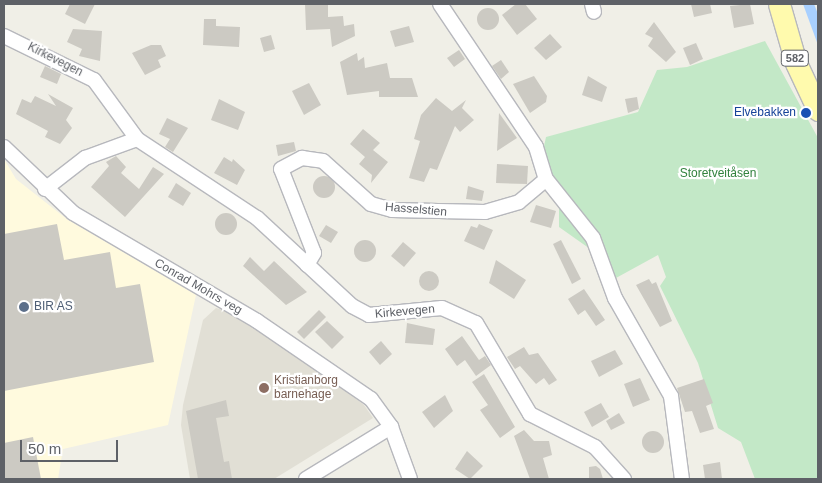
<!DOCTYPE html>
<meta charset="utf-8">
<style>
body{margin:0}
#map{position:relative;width:822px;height:483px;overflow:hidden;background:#f0efe7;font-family:Arial,sans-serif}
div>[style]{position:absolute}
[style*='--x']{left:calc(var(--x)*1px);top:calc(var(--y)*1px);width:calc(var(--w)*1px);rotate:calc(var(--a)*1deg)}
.commercial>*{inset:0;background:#fffade}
.education>*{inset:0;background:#e1dfd5}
.green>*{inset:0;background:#c3e8c7}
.water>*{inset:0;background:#a8d0ff}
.building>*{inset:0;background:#cccac3}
.round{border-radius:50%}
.roads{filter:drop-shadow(1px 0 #b7b8bd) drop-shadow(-1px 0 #b7b8bd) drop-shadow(0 1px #b7b8bd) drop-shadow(0 -1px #b7b8bd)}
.minor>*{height:14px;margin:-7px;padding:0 7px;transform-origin:7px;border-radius:7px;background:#fff}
.primary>*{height:21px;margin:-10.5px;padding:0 10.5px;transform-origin:10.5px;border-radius:10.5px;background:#fffaad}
.dots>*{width:14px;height:14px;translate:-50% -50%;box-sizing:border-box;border:2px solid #fff;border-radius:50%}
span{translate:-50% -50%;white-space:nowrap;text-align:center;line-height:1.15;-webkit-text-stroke:4.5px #fff;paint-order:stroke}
.shield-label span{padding:1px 4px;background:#fff;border:1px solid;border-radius:4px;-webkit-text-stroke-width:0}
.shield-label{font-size:11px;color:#5e6167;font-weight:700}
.street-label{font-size:12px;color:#5e6167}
.transit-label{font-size:12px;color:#164399}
.right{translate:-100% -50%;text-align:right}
.park-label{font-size:12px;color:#32823e}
.service-label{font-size:12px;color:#4e5e75}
.left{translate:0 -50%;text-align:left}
.education-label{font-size:12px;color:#785e54}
.frame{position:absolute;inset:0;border:5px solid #5e6167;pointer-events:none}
.scale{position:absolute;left:20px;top:440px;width:98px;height:22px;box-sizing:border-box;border:2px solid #5e6167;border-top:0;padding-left:6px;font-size:15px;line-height:18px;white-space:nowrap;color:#5e6167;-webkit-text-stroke:4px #fff;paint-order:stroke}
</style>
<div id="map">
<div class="commercial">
<i style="clip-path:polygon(4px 159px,16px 179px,68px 220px,196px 295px,168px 425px,63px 449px,58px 479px,4px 479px)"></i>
</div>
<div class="education">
<i style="clip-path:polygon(216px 308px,233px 313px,322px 372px,364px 405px,373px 418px,274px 479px,190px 479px,181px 425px,183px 405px,203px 320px)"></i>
</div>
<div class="green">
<i style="clip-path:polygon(765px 41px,818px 138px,818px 479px,755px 479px,741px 442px,718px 428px,698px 363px,660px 286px,666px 277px,658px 255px,616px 278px,600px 243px,593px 251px,559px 227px,559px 205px,542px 155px,546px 137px,638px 112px,657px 70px,687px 67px)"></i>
</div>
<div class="water">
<i style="clip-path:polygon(803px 4px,814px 4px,818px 14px,818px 45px)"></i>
</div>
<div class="building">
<i style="clip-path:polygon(70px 4px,95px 4px,85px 24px,65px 14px)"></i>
<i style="clip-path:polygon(305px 4px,328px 4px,328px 17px,343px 16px,344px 26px,354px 24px,355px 36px,332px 47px,330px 29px,306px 30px)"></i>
<i style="clip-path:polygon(516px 4px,525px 4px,537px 19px,517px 35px,502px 15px)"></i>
<i style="clip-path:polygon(691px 4px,710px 4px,712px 13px,694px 17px)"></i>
<i style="clip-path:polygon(750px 4px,754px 24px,734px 28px,730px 6px)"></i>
<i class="round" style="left:477px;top:8px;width:22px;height:22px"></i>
<i style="clip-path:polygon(204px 19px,216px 19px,216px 26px,240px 27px,239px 47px,203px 45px)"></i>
<i style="clip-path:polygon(654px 22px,676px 52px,666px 62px,648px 46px,653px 38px,645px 34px)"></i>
<i style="clip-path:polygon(409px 26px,414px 42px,395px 47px,390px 31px)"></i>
<i style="clip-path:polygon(73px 29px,102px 31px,100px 61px,79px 56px,82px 49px,67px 42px)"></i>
<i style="clip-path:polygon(550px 34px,562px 47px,546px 60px,534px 48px)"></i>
<i style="clip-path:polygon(271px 35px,275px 49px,264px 52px,260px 38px)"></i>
<i style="clip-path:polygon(696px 43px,703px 59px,690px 65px,683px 48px)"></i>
<i style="clip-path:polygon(151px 45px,161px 45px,166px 56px,158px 60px,161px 67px,145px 75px,132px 53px)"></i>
<i style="clip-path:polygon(459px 50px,465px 59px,454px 67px,447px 58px)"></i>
<i style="clip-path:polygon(357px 53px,358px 61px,364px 57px,365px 68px,387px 63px,390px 78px,412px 78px,418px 97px,379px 97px,379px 91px,347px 95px,340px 62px)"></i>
<i style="clip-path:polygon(501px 60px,509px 72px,501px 79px,492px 66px)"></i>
<i style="clip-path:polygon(45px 66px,61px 74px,57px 84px,40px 77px)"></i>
<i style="clip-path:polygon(534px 76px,547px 96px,546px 102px,530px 113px,513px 84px)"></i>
<i style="clip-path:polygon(588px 76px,607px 87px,602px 102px,582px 95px)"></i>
<i style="clip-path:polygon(309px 83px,321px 105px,304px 115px,292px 91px)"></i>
<i style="clip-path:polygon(48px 94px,73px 108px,66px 120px,72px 128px,60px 144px,45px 137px,48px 131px,16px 114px,22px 99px,31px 103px,35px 96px,56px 106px)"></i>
<i style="clip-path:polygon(637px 97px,639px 109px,628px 113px,625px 99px)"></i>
<i style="clip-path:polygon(436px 98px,452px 111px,466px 100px,462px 108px,474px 120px,460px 132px,455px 126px,437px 170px,430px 168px,424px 182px,409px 178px,420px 141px,414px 139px,421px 115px)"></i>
<i style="clip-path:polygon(219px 99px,245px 112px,238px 130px,211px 120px)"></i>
<i style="clip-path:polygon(499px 113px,517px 138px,497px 151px)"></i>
<i style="clip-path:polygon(167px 118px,188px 128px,173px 152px,165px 147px,170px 139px,159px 134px)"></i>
<i style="clip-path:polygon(363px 129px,380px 143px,373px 150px,388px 162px,371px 183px,372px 175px,359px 164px,365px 157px,350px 144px)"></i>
<i style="clip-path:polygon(294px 142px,296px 151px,278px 156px,276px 145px)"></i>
<i style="clip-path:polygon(116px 156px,126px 167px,121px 173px,139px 189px,153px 167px,164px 174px,125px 217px,91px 187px,109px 166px,106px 162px)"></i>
<i style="clip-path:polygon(224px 157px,232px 162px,233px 159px,245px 170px,237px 185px,214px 173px)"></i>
<i style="clip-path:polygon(497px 164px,528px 166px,527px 184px,496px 183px)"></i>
<i class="round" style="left:313px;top:176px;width:22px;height:22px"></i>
<i style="clip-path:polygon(176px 183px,191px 193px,183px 206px,168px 197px)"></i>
<i style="clip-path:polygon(468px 186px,484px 191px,482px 201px,466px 199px)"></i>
<i style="clip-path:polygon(536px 205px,556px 211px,551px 228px,530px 222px)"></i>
<i class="round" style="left:215px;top:213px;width:22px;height:22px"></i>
<i style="clip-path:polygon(57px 224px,64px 260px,110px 252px,116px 288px,140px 284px,154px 362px,4px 391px,4px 234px)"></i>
<i style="clip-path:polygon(479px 224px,493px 230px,484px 250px,464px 241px,471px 226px,477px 228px)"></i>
<i style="clip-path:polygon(326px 225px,338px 232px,331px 243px,319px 236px)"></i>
<i style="clip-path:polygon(561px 240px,581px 279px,572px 284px,553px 244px)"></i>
<i class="round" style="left:354px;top:240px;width:22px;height:22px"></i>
<i style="clip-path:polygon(403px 242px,416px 253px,404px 267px,391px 256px)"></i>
<i style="clip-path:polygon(250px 257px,264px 271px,274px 261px,307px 292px,286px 305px,243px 266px)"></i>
<i style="clip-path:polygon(496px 260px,526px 280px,514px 299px,489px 283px)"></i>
<i class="round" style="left:419px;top:271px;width:20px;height:20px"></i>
<i style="clip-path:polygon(649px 279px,652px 284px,656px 282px,672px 321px,660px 327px,636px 285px)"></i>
<i style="clip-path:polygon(584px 289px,605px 320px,596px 326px,585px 310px,578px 315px,568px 299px)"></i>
<i style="clip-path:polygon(319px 310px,326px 317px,304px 339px,297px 332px)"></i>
<i style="clip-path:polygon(327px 321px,344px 337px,332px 349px,315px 332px)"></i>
<i style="clip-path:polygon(407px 323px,435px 329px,433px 345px,405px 343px)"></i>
<i style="clip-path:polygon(462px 336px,479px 360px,485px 356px,491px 365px,476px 376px,465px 360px,457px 366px,445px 349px)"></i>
<i style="clip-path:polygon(381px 341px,392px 354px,380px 365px,369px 352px)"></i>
<i style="clip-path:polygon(524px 347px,529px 355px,538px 353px,557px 380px,549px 385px,544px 378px,536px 384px,520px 366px,515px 369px,507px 357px)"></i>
<i style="clip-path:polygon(615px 350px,623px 364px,599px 377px,591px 361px)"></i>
<i style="clip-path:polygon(484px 374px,515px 427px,500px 438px,480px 410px,488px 405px,472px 382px)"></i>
<i style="clip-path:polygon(640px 378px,650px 400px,633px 407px,624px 384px)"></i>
<i style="clip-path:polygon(704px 379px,713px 403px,706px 406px,714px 429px,700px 433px,692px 411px,685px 412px,677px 388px)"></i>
<i style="clip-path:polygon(445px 395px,453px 411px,434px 428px,422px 412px)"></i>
<i style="clip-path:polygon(226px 400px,229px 416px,216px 418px,224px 462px,229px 461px,232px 479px,198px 479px,186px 411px)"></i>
<i style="clip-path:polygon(601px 403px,609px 417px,592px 427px,584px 412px)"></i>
<i style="clip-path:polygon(619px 413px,625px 423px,611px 430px,606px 421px)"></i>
<i style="clip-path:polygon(524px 430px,534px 441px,549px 441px,552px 455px,543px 458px,549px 479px,530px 479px,514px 436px)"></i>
<i class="round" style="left:642px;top:431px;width:22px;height:22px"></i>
<i style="clip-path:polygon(33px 437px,41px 479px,4px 479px,4px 443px)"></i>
<i style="clip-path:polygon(467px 451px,483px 466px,470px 479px,455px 469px)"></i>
<i style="clip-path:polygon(720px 462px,722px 479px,705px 479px,703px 465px)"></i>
<i style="clip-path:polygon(596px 466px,600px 469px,603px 479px,589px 479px,589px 467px)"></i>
</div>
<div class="roads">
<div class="minor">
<i style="--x:440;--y:4;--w:172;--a:56.1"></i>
<i style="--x:536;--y:147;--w:34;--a:73"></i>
<i style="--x:546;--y:179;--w:75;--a:51.5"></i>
<i style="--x:593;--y:238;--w:64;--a:69.9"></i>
<i style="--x:615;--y:298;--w:113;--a:60.3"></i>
<i style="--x:671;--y:396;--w:84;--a:82.5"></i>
<i style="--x:592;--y:4;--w:8;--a:76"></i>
<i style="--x:4;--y:36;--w:100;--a:26.1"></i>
<i style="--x:94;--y:80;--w:73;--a:53.9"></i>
<i style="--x:4;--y:147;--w:95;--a:43.7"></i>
<i style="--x:73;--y:213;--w:213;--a:30.4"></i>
<i style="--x:257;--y:321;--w:138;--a:34.4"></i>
<i style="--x:371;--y:399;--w:34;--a:54"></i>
<i style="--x:391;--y:427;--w:55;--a:69.9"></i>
<i style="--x:45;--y:189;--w:51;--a:-37.8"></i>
<i style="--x:85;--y:158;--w:55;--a:-20.1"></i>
<i style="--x:137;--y:139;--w:144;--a:33.4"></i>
<i style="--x:257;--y:218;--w:129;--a:42.8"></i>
<i style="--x:352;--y:306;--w:19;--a:28"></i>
<i style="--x:369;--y:315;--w:73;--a:-5.5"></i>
<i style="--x:442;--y:308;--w:37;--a:24"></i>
<i style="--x:476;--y:323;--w:106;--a:59.3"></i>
<i style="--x:530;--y:414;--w:73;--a:26.9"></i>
<i style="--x:595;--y:447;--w:43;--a:47.8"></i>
<i style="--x:307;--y:265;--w:14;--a:-60"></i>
<i style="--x:314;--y:253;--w:90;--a:-111.4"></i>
<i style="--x:281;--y:169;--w:24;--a:-28"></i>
<i style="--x:302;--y:158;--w:21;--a:8"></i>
<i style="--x:323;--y:161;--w:64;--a:41.9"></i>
<i style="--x:371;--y:204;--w:22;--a:16"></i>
<i style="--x:392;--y:210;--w:93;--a:1.2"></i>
<i style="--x:485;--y:212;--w:35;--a:-16"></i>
<i style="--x:519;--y:202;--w:35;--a:-40"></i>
<i style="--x:306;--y:479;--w:100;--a:-31.5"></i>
</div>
<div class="primary">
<i style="--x:779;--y:4;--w:61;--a:73.9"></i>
<i style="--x:796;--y:63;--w:52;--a:64.9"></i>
</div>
</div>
<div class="dots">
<i style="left:806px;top:113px;background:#1a4fb4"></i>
<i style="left:24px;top:307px;background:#5c6f8a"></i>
<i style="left:264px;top:388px;background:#8d6e63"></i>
</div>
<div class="shield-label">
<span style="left:795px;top:58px">582</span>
</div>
<div class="street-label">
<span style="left:55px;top:60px;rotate:27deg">Kirkevegen</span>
<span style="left:416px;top:210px;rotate:5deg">Hasselstien</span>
<span style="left:198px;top:287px;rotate:30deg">Conrad Mohrs veg</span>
<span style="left:405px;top:312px;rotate:-5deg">Kirkevegen</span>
</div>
<div class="transit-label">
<span class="right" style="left:796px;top:113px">Elvebakken</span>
</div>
<div class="park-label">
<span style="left:718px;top:174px">Storetveitåsen</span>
</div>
<div class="service-label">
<span class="left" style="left:34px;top:307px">BIR AS</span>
</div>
<div class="education-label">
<span class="left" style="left:274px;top:388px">Kristianborg<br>barnehage</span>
</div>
<div class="frame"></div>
<div class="scale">50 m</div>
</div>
